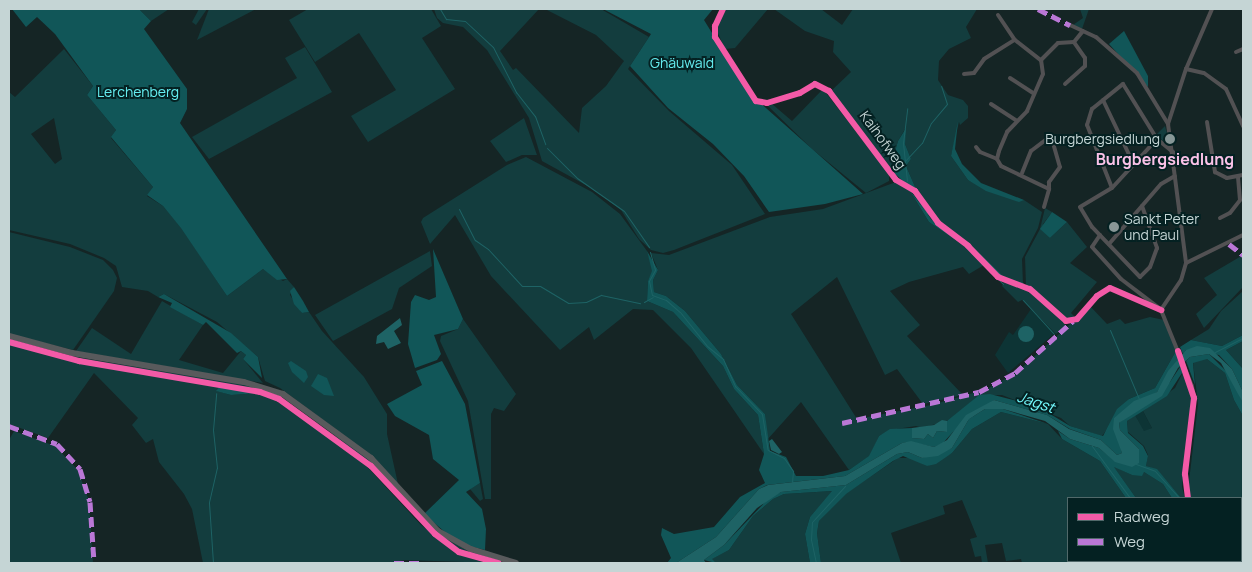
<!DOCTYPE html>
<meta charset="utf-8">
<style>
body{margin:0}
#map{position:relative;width:1252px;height:572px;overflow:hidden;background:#152525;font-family:Manrope,sans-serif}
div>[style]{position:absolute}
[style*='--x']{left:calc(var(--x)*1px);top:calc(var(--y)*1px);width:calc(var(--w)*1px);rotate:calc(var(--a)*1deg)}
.built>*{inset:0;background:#0d3435}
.green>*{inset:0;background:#133d3e}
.forest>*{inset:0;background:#115658}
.water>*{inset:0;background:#1e6365}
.round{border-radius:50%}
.stream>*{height:1px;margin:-0.5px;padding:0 0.5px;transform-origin:0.5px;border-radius:0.5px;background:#1e6365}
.street>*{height:4px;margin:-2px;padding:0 2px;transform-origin:2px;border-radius:2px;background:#525153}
.primary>*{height:6px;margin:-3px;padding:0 3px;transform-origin:3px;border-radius:3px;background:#585a5c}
.rail>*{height:1px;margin:-0.5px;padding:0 0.5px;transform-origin:0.5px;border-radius:0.5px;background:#575c5d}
.quiet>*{height:5px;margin-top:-2.5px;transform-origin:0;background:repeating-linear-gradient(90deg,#ba77d6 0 10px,transparent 0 15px)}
.cycleway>*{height:6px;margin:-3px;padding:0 3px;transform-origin:3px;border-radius:3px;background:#f35aa7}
.dots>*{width:14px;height:14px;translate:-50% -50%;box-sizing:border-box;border:2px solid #042122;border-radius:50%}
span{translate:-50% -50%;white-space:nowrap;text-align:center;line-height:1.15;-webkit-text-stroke:4px #042122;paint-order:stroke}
.park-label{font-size:14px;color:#65edf0}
.poi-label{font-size:14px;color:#c5d5d5}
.right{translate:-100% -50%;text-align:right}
.left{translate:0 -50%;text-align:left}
.street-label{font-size:14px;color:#c5d5d5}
.water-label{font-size:15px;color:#74fafe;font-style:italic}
.quarter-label{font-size:16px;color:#fbc2e8;font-weight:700}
.frame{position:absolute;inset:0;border:10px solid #c5d5d5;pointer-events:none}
.legend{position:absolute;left:1067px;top:497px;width:175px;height:65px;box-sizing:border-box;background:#042122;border:1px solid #51696a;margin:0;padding:6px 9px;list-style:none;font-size:15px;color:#c5d5d5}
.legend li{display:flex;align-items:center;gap:10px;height:25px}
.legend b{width:25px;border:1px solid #51696a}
</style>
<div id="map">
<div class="built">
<i style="clip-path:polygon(1031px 309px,1055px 333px,1008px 373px,995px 355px,1009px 332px,1013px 335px)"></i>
<i style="clip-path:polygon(1143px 411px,1152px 428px,1144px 432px,1135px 415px)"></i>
</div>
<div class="green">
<i style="clip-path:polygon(139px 9px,169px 9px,151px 21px)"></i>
<i style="clip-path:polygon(199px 9px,207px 9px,196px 25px,192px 22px)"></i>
<i style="clip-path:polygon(209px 9px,256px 9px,197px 40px)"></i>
<i style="clip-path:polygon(308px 9px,431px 9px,441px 26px,422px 38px,455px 89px,368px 142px,351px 116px,396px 90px,359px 33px,315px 62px,289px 20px)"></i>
<i style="clip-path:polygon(434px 9px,539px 9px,500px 51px,513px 70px,516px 68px,579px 133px,582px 108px,606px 86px,624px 61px,596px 35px,545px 9px,601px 9px,649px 37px,628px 69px,669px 111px,732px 165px,765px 214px,674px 250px,663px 253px,651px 250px,639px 239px,621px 210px,593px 189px,542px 161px,529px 118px,487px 50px,463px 27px,443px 23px,437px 18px)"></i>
<i style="clip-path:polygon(724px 9px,768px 9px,735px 48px,725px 49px,716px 29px)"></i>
<i style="clip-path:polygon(774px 9px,821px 9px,842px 25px,853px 9px,977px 9px,966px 27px,971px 38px,949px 49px,939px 61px,938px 80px,948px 95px,963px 100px,968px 106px,968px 118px,960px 125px,959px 122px,951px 156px,968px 180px,1003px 196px,1024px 200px,1042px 212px,1038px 228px,1022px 259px,1023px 284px,998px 275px,937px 221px,919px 196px,906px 166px,911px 159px,905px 144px,905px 129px,898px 141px,890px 169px,831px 91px,851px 72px,833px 52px,834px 41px,805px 31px)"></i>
<i style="clip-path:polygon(1080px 9px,1089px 9px,1082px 29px,1073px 25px,1083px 18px)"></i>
<i style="clip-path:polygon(305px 47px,332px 92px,209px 159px,192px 137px,297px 78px,285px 58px)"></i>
<i style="clip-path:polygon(evenodd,64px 49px,93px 86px,87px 95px,116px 130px,111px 138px,153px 187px,147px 196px,163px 206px,182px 228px,227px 296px,263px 269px,283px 281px,287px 279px,294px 287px,290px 295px,302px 313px,309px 312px,322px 331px,364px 377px,387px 414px,387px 434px,398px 484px,353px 442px,280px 388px,265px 381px,258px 357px,217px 322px,164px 294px,158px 297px,148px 291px,122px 287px,116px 266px,104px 258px,70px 244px,9px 230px,9px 92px,15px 97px,64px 49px,54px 118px,62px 159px,55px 164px,31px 134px,54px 118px)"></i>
<i style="clip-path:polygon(823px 89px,889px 174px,889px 181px,866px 193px,812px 149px,767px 105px,771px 103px,792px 121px)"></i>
<i style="clip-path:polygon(524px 118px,537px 155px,522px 155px,506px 162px,490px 141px)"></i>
<i style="clip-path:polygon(1165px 126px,1170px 144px,1169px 146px,1156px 135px)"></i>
<i style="clip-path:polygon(526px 157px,592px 192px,620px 214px,647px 251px,653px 271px,648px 281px,647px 301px,673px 312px,723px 366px,734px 389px,758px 415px,764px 454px,691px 348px,653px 310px,633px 309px,594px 340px,589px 327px,560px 350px,491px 276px,455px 215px,430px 244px,421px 222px,423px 218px,507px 165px)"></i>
<i style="clip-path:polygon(896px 182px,907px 186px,929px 222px,970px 250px,984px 265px,969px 274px,963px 267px,909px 282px,890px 291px,920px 325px,907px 336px,963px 395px,923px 404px,897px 369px,885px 375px,837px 277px,791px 314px,857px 419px,931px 405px,987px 389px,1016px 373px,1090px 306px,1107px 324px,1120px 319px,1125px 324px,1150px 317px,1164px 320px,1176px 351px,1155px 388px,1129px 399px,1102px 436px,1070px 426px,1061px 418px,1002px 395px,979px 395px,950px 420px,922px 428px,916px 426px,890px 430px,879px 436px,870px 456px,849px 470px,801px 402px,767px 440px,765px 414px,737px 385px,721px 354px,685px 311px,666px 296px,654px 292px,653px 280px,658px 270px,651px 253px,669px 255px,770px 217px,823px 209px)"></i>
<i style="clip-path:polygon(1045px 208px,1052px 212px,1043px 224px,1050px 238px,1067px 222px,1087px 247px,1070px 263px,1097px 282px,1071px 313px,1076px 318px,1067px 320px,1026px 286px,1025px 257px,1040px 229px)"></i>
<i style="clip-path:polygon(9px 232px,70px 247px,103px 260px,113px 270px,117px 278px,114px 291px,73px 350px,9px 334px)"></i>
<i style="clip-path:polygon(430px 251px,432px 266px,399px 288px,392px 309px,333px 341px,315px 315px)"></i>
<i style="clip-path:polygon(1243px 255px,1243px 287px,1204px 328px,1196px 314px,1217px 295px,1204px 278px)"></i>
<i style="clip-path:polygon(1004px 282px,1027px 288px,1063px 320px,1066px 327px,1056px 334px,1022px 300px,1018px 302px,1002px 286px)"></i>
<i style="clip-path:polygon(1243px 291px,1243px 335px,1222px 346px,1191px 340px,1209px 329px,1221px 311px)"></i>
<i style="clip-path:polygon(162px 301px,203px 325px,179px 360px,223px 373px,241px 351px,246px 355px,243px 359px,263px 383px,76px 351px,92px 328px,131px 354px)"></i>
<i style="clip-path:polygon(463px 319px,516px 394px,504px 411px,494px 408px,491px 414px,491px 499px,485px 499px,468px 401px,440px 341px,441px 336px,458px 329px)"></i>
<i style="clip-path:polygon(1243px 341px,1243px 369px,1226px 350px)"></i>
<i style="clip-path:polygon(9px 343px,69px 359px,215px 385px,220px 386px,217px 391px,231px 395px,261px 393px,276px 399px,361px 460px,421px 525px,437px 537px,463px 555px,495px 563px,404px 560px,390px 563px,203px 563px,192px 509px,184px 494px,159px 462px,153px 439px,146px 443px,132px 425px,138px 418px,94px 373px,48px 438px,9px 424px)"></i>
<i style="clip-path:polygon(70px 356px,259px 387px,259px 391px,91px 362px)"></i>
<i style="clip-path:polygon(1199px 359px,1207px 359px,1225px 373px,1234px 400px,1243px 416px,1243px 512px,1241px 513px,1241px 498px,1190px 498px,1188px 490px,1198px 404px,1193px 362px)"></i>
<i style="clip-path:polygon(1184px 370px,1192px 402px,1182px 487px,1185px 498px,1181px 498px,1157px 470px,1146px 466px,1148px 455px,1144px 446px,1128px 432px,1127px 421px,1135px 415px,1144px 431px,1152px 428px,1143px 411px,1175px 388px)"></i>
<i style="clip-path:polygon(1001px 412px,1048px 424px,1062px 439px,1100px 461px,1126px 498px,1068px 498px,1068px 561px,1159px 561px,1022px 563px,1021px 559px,1006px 561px,1002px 543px,985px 545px,988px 563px,982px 563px,981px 556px,975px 557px,970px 539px,977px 537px,962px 500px,943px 506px,945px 514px,891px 533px,901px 563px,821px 563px,817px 533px,819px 521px,845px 494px,898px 458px,912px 458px,927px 466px,952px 453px,972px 429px)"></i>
<i style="clip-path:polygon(324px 427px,370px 460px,432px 529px,468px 551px,510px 563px,460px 551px,436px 534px,372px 465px)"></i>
<i style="clip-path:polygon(14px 431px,55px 446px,78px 470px,89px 501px,93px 563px,9px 563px,9px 440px)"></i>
<i style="clip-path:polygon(1113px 466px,1132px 475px,1144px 472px,1149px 475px,1163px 484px,1172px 498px,1136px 498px)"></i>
<i style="clip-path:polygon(480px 483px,483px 499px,480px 501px,470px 489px)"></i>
<i style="clip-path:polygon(833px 491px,810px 517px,805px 534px,810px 563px,716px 563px,711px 559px,729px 550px,753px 516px,773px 499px,784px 494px)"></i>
</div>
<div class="forest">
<i style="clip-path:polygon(12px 9px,139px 9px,151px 21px,144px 29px,187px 89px,187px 109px,180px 123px,287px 279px,277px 280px,263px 269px,227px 296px,181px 228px,163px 206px,147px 195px,153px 187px,111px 137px,116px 130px,87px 95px,93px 86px,55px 34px,37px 17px,26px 27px)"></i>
<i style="clip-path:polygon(603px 9px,713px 9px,704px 20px,749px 93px,863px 194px,825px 204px,769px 212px,744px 176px,713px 144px,668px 108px,630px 66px,651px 34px)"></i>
<i style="clip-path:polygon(1124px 31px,1148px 76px,1148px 87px,1109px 44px)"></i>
<i style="clip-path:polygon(958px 121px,955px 149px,962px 164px,981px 183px,1024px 200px,1019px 202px,986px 191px,968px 180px,951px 156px)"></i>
<i style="clip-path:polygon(906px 128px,905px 144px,911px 159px,906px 166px,919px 196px,890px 169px,898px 141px)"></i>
<i style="clip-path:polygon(907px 186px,931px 219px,970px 250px,929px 222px)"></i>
<i style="clip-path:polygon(1052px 212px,1067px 222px,1050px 238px,1040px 229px)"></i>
<i style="clip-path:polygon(433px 249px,463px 319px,458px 329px,434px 335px,441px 354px,437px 360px,415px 368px,408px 344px,411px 302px,415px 295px,429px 300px,436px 297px)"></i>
<i style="clip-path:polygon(647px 251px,658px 270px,653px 280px,654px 292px,666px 296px,685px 311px,721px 354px,737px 385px,765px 414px,770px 451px,786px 457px,796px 476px,823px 476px,849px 470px,869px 456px,879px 436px,890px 429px,912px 428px,912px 438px,924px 439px,928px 434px,933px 438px,937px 431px,947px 432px,947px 421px,979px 395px,990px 394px,1037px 406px,1070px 426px,1103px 436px,1117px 409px,1129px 399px,1155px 388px,1176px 351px,1179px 358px,1157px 392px,1114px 418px,1122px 453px,1117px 455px,1101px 440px,1070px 429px,1047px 415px,994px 400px,953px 432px,943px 443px,934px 447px,911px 442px,902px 443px,845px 476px,767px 485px,759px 489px,716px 537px,676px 563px,667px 563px,671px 558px,661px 535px,662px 528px,674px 534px,714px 527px,740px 497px,765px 483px,759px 470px,764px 454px,758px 415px,734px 389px,723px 366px,673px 312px,647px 301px,648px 281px,652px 271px)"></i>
<i style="clip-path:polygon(294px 287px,303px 301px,309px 312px,302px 313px,294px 304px,290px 291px)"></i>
<i style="clip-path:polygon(164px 294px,231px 333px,258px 357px,262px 378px,243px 359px,246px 355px,241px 351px,237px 353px,206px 322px,203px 325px,170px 307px,172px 303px,158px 297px)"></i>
<i style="clip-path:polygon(1243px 335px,1243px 341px,1226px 350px,1243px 369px,1243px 392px,1232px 369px,1219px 355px,1186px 350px,1183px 354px,1180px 347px,1191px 340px,1222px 346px)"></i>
<i style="clip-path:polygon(1209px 354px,1230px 375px,1243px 403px,1243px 416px,1234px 400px,1225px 373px,1207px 359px,1193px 363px,1195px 385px,1186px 361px,1190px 357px)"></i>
<i style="clip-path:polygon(291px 361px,306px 371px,308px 377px,304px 383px,292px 372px,288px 363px)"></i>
<i style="clip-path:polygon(442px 361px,465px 404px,480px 483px,466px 492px,482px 509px,486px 529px,485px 550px,469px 546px,446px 533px,424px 514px,459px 480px,433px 459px,429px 435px,395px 416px,387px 404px,422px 385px,416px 371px)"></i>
<i style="clip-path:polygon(1182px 364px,1184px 370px,1167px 396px,1127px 421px,1128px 433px,1143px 446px,1148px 456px,1146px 466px,1157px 469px,1181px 498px,1172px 498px,1163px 484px,1144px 472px,1142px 476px,1132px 475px,1114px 467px,1136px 498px,1126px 498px,1100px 461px,1062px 439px,1058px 431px,1070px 439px,1099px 448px,1116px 462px,1139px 449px,1120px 430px,1119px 423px,1170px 382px)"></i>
<i style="clip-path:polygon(318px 374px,327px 378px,334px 396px,324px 395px,311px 386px)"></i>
<i style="clip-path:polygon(220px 386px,240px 389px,258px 393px,231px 395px,216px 391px)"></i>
<i style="clip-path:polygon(985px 409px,1003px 409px,1048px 424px,1001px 412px,972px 429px,952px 453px,936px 464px,927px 466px,903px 456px,893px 461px,846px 494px,819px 521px,817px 533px,821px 563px,810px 563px,805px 534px,810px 517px,832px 491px,784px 494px,773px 499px,753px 516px,729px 550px,712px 559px,716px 563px,704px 560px,724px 545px,770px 497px,781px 492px,846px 485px,897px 454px,908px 452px,922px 458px,952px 448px,969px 419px)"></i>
</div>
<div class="water">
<i style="clip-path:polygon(400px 318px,402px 325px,394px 331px,401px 343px,388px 349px,384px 342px,376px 344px,377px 336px)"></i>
<i class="round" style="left:1018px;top:326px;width:16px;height:16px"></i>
<i style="clip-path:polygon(1197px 346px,1210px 348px,1232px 369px,1243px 392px,1243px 403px,1221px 363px,1209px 354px,1190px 357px,1178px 368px,1162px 396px,1119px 423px,1120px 430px,1139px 449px,1139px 463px,1132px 467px,1115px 462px,1099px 448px,1070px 439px,1045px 421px,1003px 409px,985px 409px,969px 419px,952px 448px,938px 456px,922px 458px,908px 452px,897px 454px,846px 485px,781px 492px,757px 508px,724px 545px,704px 560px,706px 563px,676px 563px,716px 537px,759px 489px,768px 485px,845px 476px,902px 443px,911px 441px,934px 447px,947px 440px,966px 415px,994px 400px,1047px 415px,1069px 429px,1101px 440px,1117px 455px,1122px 453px,1113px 429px,1114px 418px,1134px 401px,1157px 392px,1168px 371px,1186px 350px)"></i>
<i style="clip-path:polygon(942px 420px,947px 421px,947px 432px,937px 431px,933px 438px,928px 434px,924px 439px,912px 438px,912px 428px,934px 425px)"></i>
<i style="clip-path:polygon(772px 439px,782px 452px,779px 454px,771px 450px,769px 441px)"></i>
</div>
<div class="stream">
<i style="--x:440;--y:9;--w:12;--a:59"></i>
<i style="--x:446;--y:19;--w:19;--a:6"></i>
<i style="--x:465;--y:21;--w:38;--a:43"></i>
<i style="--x:493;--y:47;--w:51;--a:62.9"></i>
<i style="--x:516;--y:92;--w:31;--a:52"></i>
<i style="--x:535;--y:116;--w:30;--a:70"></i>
<i style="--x:547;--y:148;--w:42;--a:45"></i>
<i style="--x:577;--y:178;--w:57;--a:35.1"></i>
<i style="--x:624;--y:211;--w:44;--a:55.2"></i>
<i style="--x:904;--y:162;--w:26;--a:-47"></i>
<i style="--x:922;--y:143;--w:22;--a:-66"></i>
<i style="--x:931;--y:123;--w:25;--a:-50"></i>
<i style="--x:947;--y:104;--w:19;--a:-108"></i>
<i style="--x:907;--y:181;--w:38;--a:-96"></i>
<i style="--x:903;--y:143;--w:35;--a:-83"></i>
<i style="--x:914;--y:194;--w:22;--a:56"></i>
<i style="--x:926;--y:212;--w:24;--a:45"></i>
<i style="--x:459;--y:209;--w:35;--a:63"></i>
<i style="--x:475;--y:240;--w:16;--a:35"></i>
<i style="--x:488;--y:249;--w:50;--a:47.4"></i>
<i style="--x:522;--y:286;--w:18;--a:0"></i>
<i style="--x:540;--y:286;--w:33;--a:31"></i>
<i style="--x:568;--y:303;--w:18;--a:-3"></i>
<i style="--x:586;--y:302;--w:17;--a:-25"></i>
<i style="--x:601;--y:295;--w:40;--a:12"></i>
<i style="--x:967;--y:242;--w:50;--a:44.2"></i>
<i style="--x:964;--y:245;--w:39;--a:46"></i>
<i style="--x:650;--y:252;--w:19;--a:74"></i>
<i style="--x:655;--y:270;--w:13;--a:119"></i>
<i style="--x:649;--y:281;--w:14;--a:78"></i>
<i style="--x:652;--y:295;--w:15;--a:20"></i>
<i style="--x:666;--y:300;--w:18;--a:41"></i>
<i style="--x:680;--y:312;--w:43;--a:51.5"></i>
<i style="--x:707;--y:346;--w:21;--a:39"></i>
<i style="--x:723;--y:359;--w:30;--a:66"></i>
<i style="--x:735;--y:386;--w:39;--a:46"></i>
<i style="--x:762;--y:414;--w:36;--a:81"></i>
<i style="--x:768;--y:450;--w:18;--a:27"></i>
<i style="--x:784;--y:458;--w:16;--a:55"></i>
<i style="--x:793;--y:471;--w:11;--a:95"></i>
<i style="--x:998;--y:279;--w:7;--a:45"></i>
<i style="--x:1011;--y:280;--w:12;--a:14"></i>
<i style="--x:1026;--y:285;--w:4;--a:27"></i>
<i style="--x:1023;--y:300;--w:46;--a:47.6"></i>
<i style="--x:644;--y:302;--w:10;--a:-29"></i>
<i style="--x:1110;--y:330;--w:75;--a:67.2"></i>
<i style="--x:1215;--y:352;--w:31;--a:-27"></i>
<i style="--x:1092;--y:446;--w:64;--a:53.8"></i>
<i style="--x:1136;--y:464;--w:20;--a:20"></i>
<i style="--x:1155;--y:471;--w:36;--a:48"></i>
<i style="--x:485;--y:562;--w:4;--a:14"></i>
<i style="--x:213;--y:563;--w:61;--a:-93.8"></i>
<i style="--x:209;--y:502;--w:35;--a:-77"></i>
<i style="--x:217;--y:468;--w:38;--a:-96"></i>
<i style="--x:213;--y:430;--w:37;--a:-85"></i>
<i style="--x:816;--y:563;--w:24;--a:-102"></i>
<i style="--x:811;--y:540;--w:18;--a:-87"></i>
<i style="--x:812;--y:522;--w:49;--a:-47.5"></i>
<i style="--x:1207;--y:563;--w:2;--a:-63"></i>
</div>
<div class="street">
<i style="--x:723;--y:9;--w:19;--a:115"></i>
<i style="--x:715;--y:26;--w:11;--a:90"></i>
<i style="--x:715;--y:37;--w:76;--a:57.4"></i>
<i style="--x:756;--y:101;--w:11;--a:10"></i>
<i style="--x:767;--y:103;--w:34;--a:-17"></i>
<i style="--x:800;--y:93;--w:17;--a:-31"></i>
<i style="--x:815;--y:84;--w:16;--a:27"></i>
<i style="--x:829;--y:91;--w:111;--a:53"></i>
<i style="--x:896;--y:180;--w:22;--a:30"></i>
<i style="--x:915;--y:191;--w:39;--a:54"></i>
<i style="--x:938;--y:223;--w:38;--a:37"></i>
<i style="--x:968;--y:246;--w:43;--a:45.9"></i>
<i style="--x:998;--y:277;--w:34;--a:21"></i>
<i style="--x:1030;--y:289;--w:48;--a:41.6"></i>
<i style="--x:1066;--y:321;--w:11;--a:-10"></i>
<i style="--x:1077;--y:319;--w:30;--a:-49"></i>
<i style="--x:1097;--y:296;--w:15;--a:-32"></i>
<i style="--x:1110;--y:288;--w:56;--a:23.3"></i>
<i style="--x:998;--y:15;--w:30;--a:56"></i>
<i style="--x:1015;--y:40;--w:33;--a:38"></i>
<i style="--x:1070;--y:25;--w:29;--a:25"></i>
<i style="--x:1096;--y:37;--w:55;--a:41.3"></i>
<i style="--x:1137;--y:73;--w:60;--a:58.7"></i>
<i style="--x:1168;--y:124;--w:140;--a:82.6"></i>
<i style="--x:1186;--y:263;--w:18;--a:106"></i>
<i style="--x:1181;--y:280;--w:36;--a:124"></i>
<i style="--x:1161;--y:310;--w:82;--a:67.8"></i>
<i style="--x:1192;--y:386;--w:12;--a:81"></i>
<i style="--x:1194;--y:398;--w:77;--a:96.8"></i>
<i style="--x:1185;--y:474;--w:24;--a:83"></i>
<i style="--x:1236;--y:52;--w:8;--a:-23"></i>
<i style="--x:1186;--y:69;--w:18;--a:13"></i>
<i style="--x:1204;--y:73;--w:27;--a:36"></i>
<i style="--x:1226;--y:89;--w:41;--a:65.3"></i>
<i style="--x:964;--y:74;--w:10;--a:-6"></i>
<i style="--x:974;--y:73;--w:17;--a:-54"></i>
<i style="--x:984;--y:59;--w:36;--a:-32"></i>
<i style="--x:1010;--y:78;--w:27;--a:33"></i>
<i style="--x:1065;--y:84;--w:27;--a:-42"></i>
<i style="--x:1085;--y:66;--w:8;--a:-90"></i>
<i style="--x:1085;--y:58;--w:19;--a:-125"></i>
<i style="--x:1103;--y:100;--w:72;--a:64.5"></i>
<i style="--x:991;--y:104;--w:30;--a:33"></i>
<i style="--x:1207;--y:122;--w:51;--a:80.9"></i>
<i style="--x:1215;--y:172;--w:13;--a:27"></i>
<i style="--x:1227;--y:178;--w:16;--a:-11"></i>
<i style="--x:1168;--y:124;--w:58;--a:-71.9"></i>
<i style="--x:1186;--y:69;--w:65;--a:-66.6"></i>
<i style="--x:976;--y:147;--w:6;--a:51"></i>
<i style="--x:980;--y:152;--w:18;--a:22"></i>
<i style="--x:1022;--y:173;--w:24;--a:-68"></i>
<i style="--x:1031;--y:151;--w:25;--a:-37"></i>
<i style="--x:1051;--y:136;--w:32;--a:74"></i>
<i style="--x:1060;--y:167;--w:19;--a:126"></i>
<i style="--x:1049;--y:182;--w:7;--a:90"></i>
<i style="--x:1049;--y:189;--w:53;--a:-154.4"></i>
<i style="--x:1001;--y:166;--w:8;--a:-120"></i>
<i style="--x:997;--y:159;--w:8;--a:-76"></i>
<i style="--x:999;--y:151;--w:21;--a:-67"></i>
<i style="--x:1007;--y:132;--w:29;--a:-46"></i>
<i style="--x:1027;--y:111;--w:40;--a:-66.6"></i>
<i style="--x:1043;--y:74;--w:14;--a:-98"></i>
<i style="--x:1041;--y:60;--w:24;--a:-45"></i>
<i style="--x:1058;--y:43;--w:16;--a:-4"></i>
<i style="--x:1074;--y:42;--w:14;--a:-51"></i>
<i style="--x:1112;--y:188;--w:68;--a:-111.6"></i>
<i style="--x:1087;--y:125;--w:17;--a:-73"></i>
<i style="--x:1092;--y:109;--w:40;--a:-39"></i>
<i style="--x:1123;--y:84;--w:65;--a:58.3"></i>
<i style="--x:1142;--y:206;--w:45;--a:70.3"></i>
<i style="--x:1157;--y:248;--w:20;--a:110"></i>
<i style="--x:1150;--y:267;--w:14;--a:135"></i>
<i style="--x:1140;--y:277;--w:69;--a:-133.8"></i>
<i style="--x:1092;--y:227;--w:23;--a:-121"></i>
<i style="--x:1080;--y:207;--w:37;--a:-31"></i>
<i style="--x:1112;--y:188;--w:67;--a:-47.4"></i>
<i style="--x:1157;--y:139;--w:22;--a:39"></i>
<i style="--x:1044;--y:207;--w:19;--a:-74"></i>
<i style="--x:1220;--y:218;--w:11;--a:-27"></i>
<i style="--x:1230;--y:213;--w:16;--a:-52"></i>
<i style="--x:1240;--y:200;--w:23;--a:-95"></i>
<i style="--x:1100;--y:235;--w:14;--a:124"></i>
<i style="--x:1092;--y:247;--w:43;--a:47.8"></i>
<i style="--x:1121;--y:279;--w:48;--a:37.3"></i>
<i style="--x:1109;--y:244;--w:79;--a:-49.1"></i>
<i style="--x:1161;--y:184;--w:16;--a:-30"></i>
<i style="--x:1186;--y:263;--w:64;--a:-26.2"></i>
<i style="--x:1219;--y:561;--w:3;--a:45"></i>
</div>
<div class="primary">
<i style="--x:9;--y:336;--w:65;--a:15.1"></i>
<i style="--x:72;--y:353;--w:174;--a:9.6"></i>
<i style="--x:244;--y:382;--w:41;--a:17.1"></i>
<i style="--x:283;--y:394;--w:109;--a:36"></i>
<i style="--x:371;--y:458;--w:99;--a:47.5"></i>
<i style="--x:438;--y:531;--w:38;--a:29"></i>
<i style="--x:471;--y:549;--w:47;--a:17.3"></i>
</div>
<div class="rail">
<i style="--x:1241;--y:526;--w:3;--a:-45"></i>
<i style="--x:1172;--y:563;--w:5;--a:-22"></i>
</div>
<div class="quiet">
<i style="--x:1038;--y:9;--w:36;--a:27"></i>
<i style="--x:1229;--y:244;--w:18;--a:38"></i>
<i style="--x:842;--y:423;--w:140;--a:-12.8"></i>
<i style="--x:979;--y:392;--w:41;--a:-27.8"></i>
<i style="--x:1015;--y:373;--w:78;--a:-41.9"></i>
<i style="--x:9;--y:426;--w:51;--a:20.6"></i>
<i style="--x:57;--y:444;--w:34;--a:47"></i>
<i style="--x:80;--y:469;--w:34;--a:73"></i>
<i style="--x:90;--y:502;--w:61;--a:86.2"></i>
<i style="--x:394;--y:563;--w:29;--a:0"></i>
</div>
<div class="cycleway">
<i style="--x:723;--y:9;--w:19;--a:115"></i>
<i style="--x:715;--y:26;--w:11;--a:90"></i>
<i style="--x:715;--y:37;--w:76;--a:57.4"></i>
<i style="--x:756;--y:101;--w:11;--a:10"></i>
<i style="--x:767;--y:103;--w:34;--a:-17"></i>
<i style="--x:800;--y:93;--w:17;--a:-31"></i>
<i style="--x:815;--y:84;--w:16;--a:27"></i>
<i style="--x:829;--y:91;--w:111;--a:53"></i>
<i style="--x:896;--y:180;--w:22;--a:30"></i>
<i style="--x:915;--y:191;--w:39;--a:54"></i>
<i style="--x:938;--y:223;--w:38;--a:37"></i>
<i style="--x:968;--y:246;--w:43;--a:45.9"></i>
<i style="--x:998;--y:277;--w:34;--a:21"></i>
<i style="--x:1030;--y:289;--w:48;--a:41.6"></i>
<i style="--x:1066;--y:321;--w:11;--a:-10"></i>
<i style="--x:1077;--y:319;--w:30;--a:-49"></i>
<i style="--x:1097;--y:296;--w:15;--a:-32"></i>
<i style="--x:1110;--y:288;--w:56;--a:23.3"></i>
<i style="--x:9;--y:342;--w:73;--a:15.2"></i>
<i style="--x:79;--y:361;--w:184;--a:9.7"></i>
<i style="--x:260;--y:392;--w:20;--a:20"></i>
<i style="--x:279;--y:399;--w:114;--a:36.1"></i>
<i style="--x:371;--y:466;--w:93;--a:46.7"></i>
<i style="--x:435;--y:534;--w:30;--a:37"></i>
<i style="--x:459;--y:552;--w:41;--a:15.8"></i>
<i style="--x:1178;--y:351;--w:50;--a:71.2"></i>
<i style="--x:1194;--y:398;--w:77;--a:96.8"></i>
<i style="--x:1185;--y:474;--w:24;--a:83"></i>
</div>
<div class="dots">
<i style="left:1170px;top:139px;background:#879797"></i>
<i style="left:1114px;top:227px;background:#879797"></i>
</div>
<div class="park-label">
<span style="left:682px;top:63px">Ghäuwald</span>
<span style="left:138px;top:92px">Lerchenberg</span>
</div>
<div class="poi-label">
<span class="right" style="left:1160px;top:139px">Burgbergsiedlung</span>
<span class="left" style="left:1124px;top:227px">Sankt Peter<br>und Paul</span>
</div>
<div class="street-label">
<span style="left:883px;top:140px;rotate:54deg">Kaihofweg</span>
</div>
<div class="water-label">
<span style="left:1036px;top:402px;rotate:19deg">Jagst</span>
</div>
<div class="quarter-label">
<span style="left:1165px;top:159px">Burgbergsiedlung</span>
</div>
<div class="frame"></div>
<ul class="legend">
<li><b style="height:6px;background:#f35aa7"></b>Radweg</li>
<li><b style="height:6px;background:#ba77d6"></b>Weg</li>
</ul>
</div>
